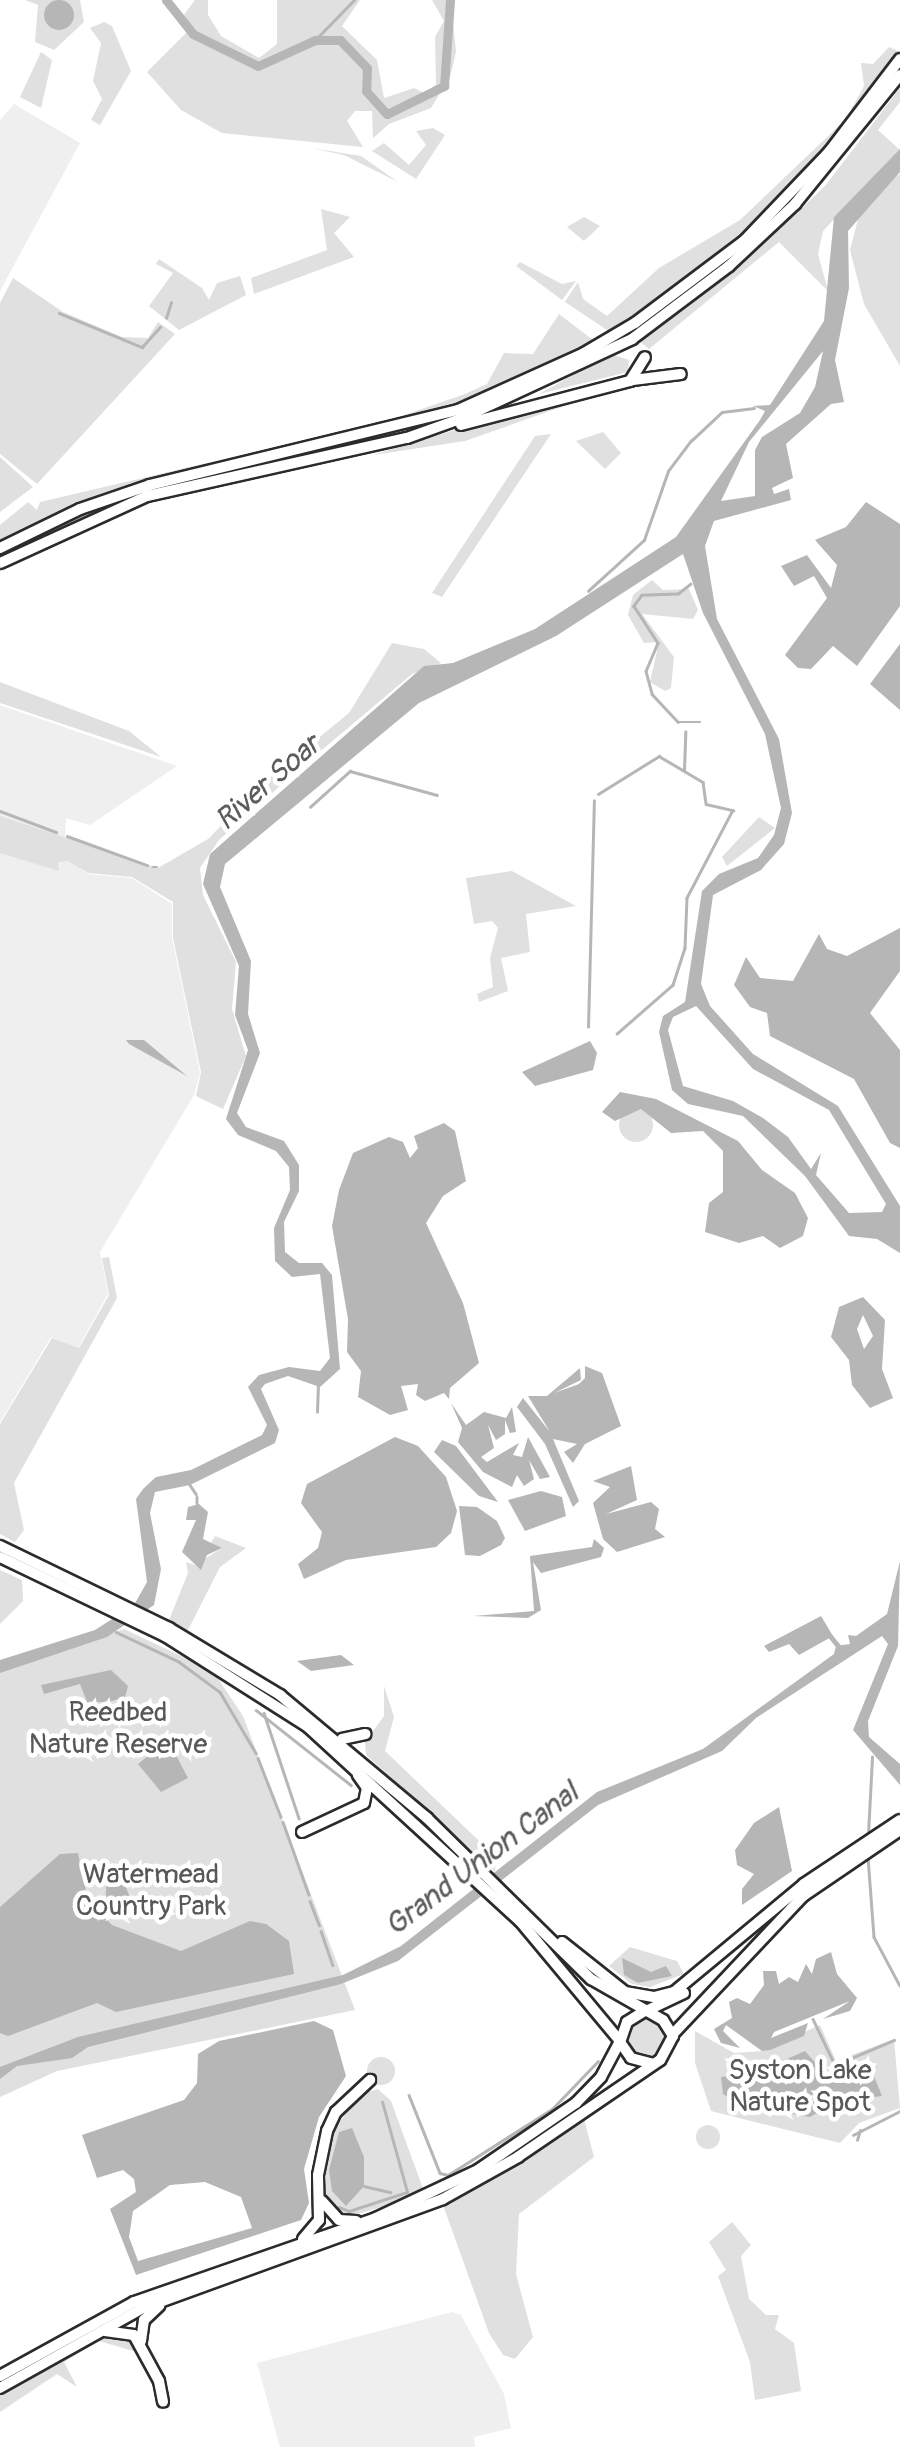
<!DOCTYPE html>
<style>
body{margin:0}
#map{position:relative;width:900px;height:2447px;overflow:hidden;background:#fff;font-family:Pangolin,sans-serif}
div>[style]{position:absolute}
[style*='--x']{left:calc(var(--x)*1px);top:calc(var(--y)*1px);width:calc(var(--w)*1px);rotate:calc(var(--a)*1deg)}
.built>*{inset:0;background:#efefef}
.green>*{inset:0;background:#e0e0e0}
.round{border-radius:50%}
.water>*{inset:0;background:#b6b6b6}
.stream>*{height:2.5px;margin:-1.25px;padding:0 1.25px;transform-origin:1.25px;border-radius:1.25px;background:#b6b6b6}
.canal>*{height:5px;margin:-2.5px;padding:0 2.5px;transform-origin:2.5px;border-radius:2.5px;background:#b6b6b6}
.river>*{height:9px;margin:-4.5px;padding:0 4.5px;transform-origin:4.5px;border-radius:4.5px;background:#b6b6b6}
.roads{filter:drop-shadow(2px 0 #2b2b2b) drop-shadow(-2px 0 #2b2b2b) drop-shadow(0 2px #2b2b2b) drop-shadow(0 -2px #2b2b2b)}
.trunk>*{height:10px;margin:-5px;padding:0 5px;transform-origin:5px;border-radius:5px;background:#fff}
span{translate:-50% -50%;white-space:nowrap;text-align:center;line-height:1.15;-webkit-text-stroke:9px #fff;paint-order:stroke}
.park-label{font-size:28px;color:#585858}
.water-label{font-size:30px;color:#5c5c5c;font-style:italic}
</style>
<div id="map">
<div class="built">
<i style="clip-path:polygon(14px 104px,80px 143px,0 291px,0 120px)"></i>
<i style="clip-path:polygon(0 705px,177px 766px,90px 825px,66px 818px,64px 857px,88px 874px,132px 878px,172px 904px,172px 938px,200px 1073px,194px 1095px,100px 1252px,108px 1294px,78px 1348px,51px 1337px,0 1422px)"></i>
<i style="clip-path:polygon(452px 2312px,461px 2315px,504px 2394px,511px 2428px,474px 2437px,475px 2447px,280px 2447px,257px 2363px)"></i>
</div>
<div class="green">
<i style="clip-path:polygon(25px 0,80px 0,84px 22px,54px 50px,35px 42px,38px 5px)"></i>
<i style="clip-path:polygon(195px 0,208px 0,208px 15px,221px 36px,259px 58px,277px 44px,277px 0,360px 0,342px 26px,377px 60px,384px 98px,414px 88px,426px 94px,436px 84px,435px 37px,444px 21px,432px 0,451px 0,456px 52px,450px 77px,431px 108px,389px 124px,373px 138px,372px 111px,355px 111px,347px 121px,363px 147px,222px 133px,181px 110px,147px 72px,191px 28px,183px 16px)"></i>
<i style="clip-path:polygon(104px 22px,112px 26px,131px 71px,100px 125px,91px 120px,102px 99px,93px 81px,101px 43px,90px 28px)"></i>
<i style="clip-path:polygon(889px 47px,900px 52px,860px 109px,750px 231px,610px 332px,565px 302px,578px 282px,583px 299px,607px 316px,659px 268px,740px 220px,846px 119px,864px 86px,861px 63px,873px 64px)"></i>
<i style="clip-path:polygon(41px 52px,52px 60px,41px 108px,20px 97px)"></i>
<i style="clip-path:polygon(900px 88px,900px 102px,878px 130px,900px 150px,823px 231px,818px 254px,828px 291px,779px 242px,649px 349px,638px 340px,753px 254px,825px 186px)"></i>
<i style="clip-path:polygon(433px 128px,445px 135px,416px 179px,372px 151px,384px 143px,409px 165px,426px 145px,416px 131px)"></i>
<i style="clip-path:polygon(311px 148px,361px 156px,398px 182px,344px 155px)"></i>
<i style="clip-path:polygon(900px 174px,900px 366px,864px 304px,850px 250px,864px 196px)"></i>
<i style="clip-path:polygon(321px 209px,350px 217px,334px 233px,354px 257px,254px 294px,251px 278px,327px 250px)"></i>
<i style="clip-path:polygon(584px 217px,600px 226px,584px 241px,567px 227px)"></i>
<i style="clip-path:polygon(159px 259px,202px 288px,209px 300px,217px 283px,240px 276px,246px 295px,179px 330px,149px 306px,173px 273px,156px 264px)"></i>
<i style="clip-path:polygon(520px 262px,562px 284px,576px 281px,562px 300px,516px 266px)"></i>
<i style="clip-path:polygon(13px 278px,63px 312px,122px 337px,148px 338px,158px 322px,175px 334px,37px 484px,0 454px,0 303px)"></i>
<i style="clip-path:polygon(559px 314px,597px 343px,456px 407px,114px 490px,0 545px,0 525px,28px 502px,37px 510px,40px 502px,387px 421px,465px 394px,487px 384px,504px 353px,533px 354px)"></i>
<i style="clip-path:polygon(611px 354px,629px 360px,628px 372px,539px 394px)"></i>
<i style="clip-path:polygon(627px 384px,465px 441px,373px 455px,547px 402px)"></i>
<i style="clip-path:polygon(485px 407px,388px 437px,175px 484px,89px 515px,0 559px,0 552px,85px 512px,153px 488px)"></i>
<i style="clip-path:polygon(603px 432px,621px 453px,605px 469px,576px 441px)"></i>
<i style="clip-path:polygon(551px 434px,442px 597px,432px 593px,535px 436px)"></i>
<i style="clip-path:polygon(0 457px,33px 487px,0 512px)"></i>
<i style="clip-path:polygon(652px 580px,663px 590px,689px 589px,698px 610px,693px 619px,642px 614px,674px 657px,671px 688px,665px 691px,650px 682px,659px 642px,644px 643px,628px 615px,633px 595px)"></i>
<i style="clip-path:polygon(392px 643px,424px 649px,441px 663px,412px 674px,297px 771px,219px 840px,200px 868px,203px 895px,236px 962px,232px 1009px,246px 1056px,223px 1109px,196px 1096px,201px 1072px,173px 938px,173px 902px,132px 877px,88px 873px,68px 861px,58px 862px,59px 871px,0 853px,0 816px,158px 868px,208px 839px,260px 786px,349px 713px)"></i>
<i style="clip-path:polygon(0 682px,129px 731px,161px 757px,0 703px)"></i>
<i style="clip-path:polygon(759px 817px,775px 828px,727px 866px,722px 857px)"></i>
<i style="clip-path:polygon(512px 871px,576px 906px,526px 914px,530px 952px,501px 958px,508px 991px,479px 1002px,477px 994px,493px 987px,490px 958px,498px 928px,492px 921px,474px 924px,466px 878px)"></i>
<i class="round" style="left:619px;top:1108px;width:34px;height:34px"></i>
<i style="clip-path:polygon(109px 1257px,117px 1298px,14px 1483px,24px 1530px,15px 1542px,0 1534px,0 1424px,52px 1338px,79px 1348px,109px 1295px,102px 1258px)"></i>
<i style="clip-path:polygon(215px 1536px,246px 1548px,220px 1567px,187px 1632px,169px 1620px,188px 1573px,186px 1562px,195px 1565px,222px 1548px,210px 1545px)"></i>
<i style="clip-path:polygon(0 1570px,22px 1580px,23px 1601px,0 1624px)"></i>
<i style="clip-path:polygon(124px 1629px,213px 1671px,243px 1716px,355px 2010px,57px 2071px,0 2097px,0 1671px)"></i>
<i style="clip-path:polygon(384px 1686px,394px 1717px,385px 1751px,496px 1857px,495px 1872px,366px 1755px,365px 1742px,384px 1716px)"></i>
<i style="clip-path:polygon(630px 1947px,677px 1961px,684px 1974px,650px 1987px,632px 1984px,609px 1966px)"></i>
<i class="round" style="left:626px;top:2019px;width:38px;height:38px"></i>
<i style="clip-path:polygon(820px 2025px,836px 2061px,894px 2039px,900px 2108px,859px 2123px,840px 2143px,711px 2111px,695px 2063px,695px 2031px,734px 2053px,762px 2051px)"></i>
<i class="round" style="left:367px;top:2057px;width:28px;height:28px"></i>
<i style="clip-path:polygon(378px 2089px,391px 2101px,425px 2194px,344px 2218px,324px 2196px,328px 2138px,360px 2094px)"></i>
<i style="clip-path:polygon(583px 2115px,594px 2157px,519px 2214px,516px 2274px,533px 2337px,515px 2359px,503px 2355px,489px 2333px,443px 2205px)"></i>
<i class="round" style="left:696px;top:2125px;width:24px;height:24px"></i>
<i style="clip-path:polygon(732px 2222px,751px 2245px,741px 2256px,749px 2299px,766px 2315px,779px 2315px,775px 2329px,794px 2343px,801px 2391px,755px 2400px,750px 2362px,718px 2276px,726px 2270px,709px 2242px)"></i>
<i style="clip-path:polygon(106px 2331px,129px 2331px,140px 2353px,99px 2341px,64px 2362px,77px 2387px,57px 2374px,0 2412px,0 2388px)"></i>
</div>
<div class="water">
<i class="round" style="left:44px;top:0;width:30px;height:30px"></i>
<i style="clip-path:polygon(evenodd,900px 149px,900px 172px,848px 231px,849px 288px,835px 360px,844px 402px,831px 404px,786px 444px,793px 478px,772px 488px,774px 494px,789px 489px,791px 500px,714px 521px,705px 546px,717px 619px,779px 739px,792px 813px,784px 844px,761px 870px,713px 895px,701px 984px,710px 1006px,753px 1054px,838px 1106px,900px 1206px,900px 1253px,877px 1239px,849px 1236px,805px 1176px,743px 1116px,688px 1104px,672px 1090px,659px 1032px,663px 1016px,685px 1002px,702px 891px,719px 874px,758px 858px,774px 835px,781px 808px,765px 734px,703px 613px,683px 554px,556px 636px,419px 703px,225px 864px,220px 887px,251px 961px,248px 1014px,260px 1053px,237px 1113px,246px 1127px,284px 1141px,299px 1165px,299px 1191px,284px 1222px,285px 1252px,299px 1263px,322px 1263px,332px 1275px,340px 1369px,320px 1387px,288px 1376px,265px 1384px,261px 1389px,279px 1430px,275px 1443px,190px 1485px,155px 1492px,150px 1513px,161px 1569px,154px 1605px,107px 1637px,0 1673px,0 1660px,95px 1630px,134px 1605px,147px 1582px,136px 1499px,143px 1489px,156px 1477px,191px 1470px,262px 1435px,267px 1425px,248px 1387px,259px 1375px,289px 1367px,320px 1371px,330px 1358px,320px 1274px,292px 1277px,275px 1261px,274px 1228px,290px 1190px,289px 1167px,276px 1151px,238px 1135px,226px 1119px,248px 1050px,235px 1015px,239px 966px,203px 884px,210px 854px,424px 666px,453px 663px,535px 629px,676px 537px,760px 420px,765px 411px,753px 406px,770px 405px,824px 321px,834px 217px,900px 149px,823px 351px,815px 387px,800px 413px,762px 437px,755px 450px,755px 496px,721px 501px,749px 442px,823px 351px,900px 149px,696px 1006px,753px 1069px,829px 1110px,886px 1204px,882px 1212px,849px 1213px,816px 1175px,821px 1153px,811px 1169px,788px 1137px,763px 1118px,733px 1101px,683px 1086px,668px 1030px,673px 1017px,696px 1006px)"></i>
<i style="clip-path:polygon(866px 502px,900px 524px,900px 606px,857px 666px,833px 646px,811px 669px,798px 668px,785px 655px,827px 598px,814px 576px,794px 586px,781px 566px,807px 555px,831px 588px,837px 565px,815px 540px,846px 527px)"></i>
<i style="clip-path:polygon(900px 644px,900px 710px,870px 684px)"></i>
<i style="clip-path:polygon(900px 928px,900px 971px,870px 1013px,900px 1050px,900px 1148px,890px 1143px,854px 1079px,770px 1036px,767px 1013px,750px 1007px,734px 985px,746px 957px,760px 978px,793px 981px,819px 934px,827px 949px,847px 956px)"></i>
<i style="clip-path:polygon(126px 1040px,144px 1040px,187px 1076px,129px 1044px)"></i>
<i style="clip-path:polygon(590px 1041px,597px 1053px,593px 1070px,535px 1086px,522px 1072px)"></i>
<i style="clip-path:polygon(620px 1092px,656px 1099px,738px 1141px,762px 1170px,795px 1193px,808px 1218px,803px 1236px,780px 1248px,763px 1236px,739px 1243px,705px 1232px,709px 1203px,723px 1192px,723px 1151px,703px 1131px,671px 1133px,641px 1109px,615px 1121px,602px 1112px)"></i>
<i style="clip-path:polygon(444px 1123px,455px 1131px,466px 1181px,443px 1196px,426px 1223px,463px 1303px,479px 1363px,450px 1388px,449px 1399px,444px 1393px,425px 1401px,416px 1395px,418px 1384px,401px 1386px,408px 1410px,390px 1415px,358px 1397px,361px 1371px,347px 1352px,348px 1319px,332px 1226px,339px 1190px,353px 1153px,389px 1137px,403px 1142px,410px 1158px,418px 1148px,414px 1136px)"></i>
<i style="clip-path:polygon(evenodd,863px 1297px,885px 1320px,882px 1369px,893px 1398px,870px 1408px,852px 1385px,849px 1360px,831px 1337px,839px 1307px,863px 1297px,863px 1315px,873px 1336px,864px 1349px,857px 1329px,863px 1315px)"></i>
<i style="clip-path:polygon(585px 1366px,602px 1373px,621px 1426px,585px 1444px,573px 1463px,564px 1452px,577px 1444px,553px 1439px,579px 1501px,573px 1507px,545px 1444px,517px 1407px,523px 1398px,550px 1432px,528px 1396px,547px 1396px,580px 1368px,581px 1380px,554px 1393px,579px 1384px,585px 1378px)"></i>
<i style="clip-path:polygon(451px 1403px,466px 1425px,484px 1412px,506px 1418px,512px 1407px,516px 1432px,510px 1433px,505px 1420px,505px 1434px,496px 1440px,488px 1425px,494px 1448px,481px 1457px,487px 1462px,519px 1443px,513px 1455px,522px 1457px,528px 1437px,550px 1477px,540px 1479px,529px 1460px,534px 1479px,524px 1486px,517px 1475px,512px 1487px,483px 1472px,458px 1442px,462px 1428px)"></i>
<i style="clip-path:polygon(395px 1437px,418px 1446px,446px 1477px,457px 1511px,451px 1533px,436px 1547px,346px 1560px,304px 1579px,298px 1564px,318px 1548px,322px 1532px,301px 1503px,307px 1484px)"></i>
<i style="clip-path:polygon(442px 1440px,456px 1446px,498px 1502px,479px 1496px,434px 1452px)"></i>
<i style="clip-path:polygon(631px 1466px,637px 1500px,606px 1514px,651px 1502px,659px 1509px,655px 1529px,665px 1537px,617px 1552px,603px 1539px,593px 1503px,610px 1487px,593px 1481px)"></i>
<i style="clip-path:polygon(541px 1491px,562px 1497px,566px 1516px,525px 1531px,508px 1500px)"></i>
<i style="clip-path:polygon(199px 1504px,208px 1512px,203px 1539px,222px 1548px,207px 1555px,201px 1570px,182px 1552px,196px 1520px,186px 1520px,188px 1507px)"></i>
<i style="clip-path:polygon(459px 1506px,477px 1507px,497px 1521px,505px 1538px,501px 1545px,480px 1556px,465px 1555px)"></i>
<i style="clip-path:polygon(594px 1539px,604px 1548px,601px 1557px,541px 1573px,533px 1562px,541px 1610px,528px 1618px,473px 1616px,534px 1611px,530px 1556px,592px 1547px)"></i>
<i style="clip-path:polygon(900px 1561px,898px 1646px,868px 1721px,869px 1737px,900px 1764px,900px 1785px,853px 1730px,888px 1644px,882px 1636px,756px 1718px,722px 1751px,598px 1805px,398px 1961px,341px 1984px,88px 2047px,72px 2058px,17px 2066px,0 2079px,0 2067px,78px 2037px,343px 1975px,401px 1946px,597px 1792px,703px 1749px,834px 1654px,836px 1646px,850px 1644px,848px 1635px,856px 1636px,887px 1614px)"></i>
<i style="clip-path:polygon(821px 1616px,833px 1636px,799px 1655px,789px 1644px,769px 1652px,764px 1646px)"></i>
<i style="clip-path:polygon(341px 1655px,354px 1665px,311px 1671px,297px 1661px)"></i>
<i style="clip-path:polygon(111px 1670px,128px 1686px,125px 1697px,109px 1702px,87px 1702px,80px 1684px,44px 1694px,41px 1685px)"></i>
<i style="clip-path:polygon(168px 1740px,188px 1778px,161px 1792px,138px 1764px)"></i>
<i style="clip-path:polygon(779px 1807px,792px 1871px,742px 1905px,742px 1889px,754px 1874px,737px 1865px,735px 1850px,754px 1823px)"></i>
<i style="clip-path:polygon(78px 1853px,88px 1901px,112px 1925px,181px 1951px,250px 1921px,266px 1924px,289px 1941px,294px 1974px,116px 2012px,97px 2003px,8px 2036px,0 2033px,0 1907px,60px 1854px)"></i>
<i style="clip-path:polygon(97px 1860px,123px 1880px,135px 1910px,131px 1916px,116px 1915px,105px 1902px,107px 1877px)"></i>
<i style="clip-path:polygon(831px 1952px,837px 1974px,857px 1998px,850px 2011px,823px 2019px,850px 2001px,774px 2032px,771px 2038px,808px 2023px,804px 2036px,770px 2050px,762px 2051px,726px 2025px,723px 2031px,740px 2048px,721px 2043px,714px 2029px,732px 2018px,729px 2002px,737px 1998px,750px 2004px,764px 1985px,763px 1971px,776px 1971px,779px 1984px,789px 1977px,798px 1982px,806px 1964px,812px 1974px,816px 1959px)"></i>
<i style="clip-path:polygon(622px 1958px,651px 1972px,666px 1966px,672px 1976px,638px 1983px,624px 1975px)"></i>
<i style="clip-path:polygon(evenodd,314px 2021px,333px 2030px,346px 2076px,319px 2117px,304px 2169px,309px 2203px,301px 2220px,136px 2275px,110px 2209px,136px 2192px,134px 2179px,123px 2170px,97px 2178px,82px 2135px,184px 2100px,197px 2083px,198px 2054px,219px 2041px,314px 2021px,205px 2182px,241px 2197px,252px 2228px,138px 2261px,129px 2237px,133px 2211px,170px 2185px,205px 2182px)"></i>
<i style="clip-path:polygon(805px 2051px,830px 2079px,870px 2066px,882px 2096px,837px 2102px,810px 2117px,741px 2105px,723px 2094px,721px 2077px,758px 2072px)"></i>
<i style="clip-path:polygon(352px 2128px,364px 2157px,364px 2186px,346px 2206px,332px 2191px,329px 2170px,339px 2132px)"></i>
</div>
<div class="stream">
<i style="--x:315;--y:40;--w:56;--a:-45.7"></i>
<i style="--x:59;--y:313;--w:90;--a:22.3"></i>
<i style="--x:142;--y:347;--w:27;--a:-48"></i>
<i style="--x:166;--y:318;--w:16;--a:-72"></i>
<i style="--x:691;--y:584;--w:16;--a:142"></i>
<i style="--x:678;--y:594;--w:36;--a:178"></i>
<i style="--x:642;--y:595;--w:14;--a:126"></i>
<i style="--x:634;--y:606;--w:44;--a:57"></i>
<i style="--x:658;--y:643;--w:30;--a:113"></i>
<i style="--x:646;--y:671;--w:24;--a:75"></i>
<i style="--x:652;--y:694;--w:38;--a:47"></i>
<i style="--x:678;--y:722;--w:22;--a:0"></i>
<i style="--x:588;--y:591;--w:76;--a:-42.3"></i>
<i style="--x:644;--y:540;--w:73;--a:-70.8"></i>
<i style="--x:668;--y:471;--w:38;--a:-53"></i>
<i style="--x:691;--y:441;--w:42;--a:-43.1"></i>
<i style="--x:722;--y:412;--w:32;--a:-7"></i>
<i style="--x:684;--y:770;--w:38;--a:-88"></i>
<i style="--x:598;--y:794;--w:72;--a:-31.9"></i>
<i style="--x:659;--y:756;--w:51;--a:30.6"></i>
<i style="--x:703;--y:782;--w:22;--a:82"></i>
<i style="--x:706;--y:804;--w:28;--a:13"></i>
<i style="--x:733;--y:810;--w:99;--a:117.6"></i>
<i style="--x:687;--y:898;--w:50;--a:92.3"></i>
<i style="--x:685;--y:948;--w:39;--a:108"></i>
<i style="--x:673;--y:985;--w:74;--a:138.8"></i>
<i style="--x:310;--y:807;--w:54;--a:-42"></i>
<i style="--x:350;--y:771;--w:90;--a:15.4"></i>
<i style="--x:0;--y:811;--w:60;--a:20.6"></i>
<i style="--x:67;--y:836;--w:85;--a:19.9"></i>
<i style="--x:153;--y:867;--w:4;--a:0"></i>
<i style="--x:588;--y:1027;--w:226;--a:-88.5"></i>
<i style="--x:317;--y:1412;--w:28;--a:-88"></i>
<i style="--x:190;--y:1485;--w:11;--a:56"></i>
<i style="--x:197;--y:1497;--w:6;--a:90"></i>
<i style="--x:116;--y:1632;--w:68;--a:25.1"></i>
<i style="--x:178;--y:1661;--w:52;--a:36.4"></i>
<i style="--x:220;--y:1692;--w:71;--a:59.5"></i>
<i style="--x:256;--y:1710;--w:121;--a:38.3"></i>
<i style="--x:264;--y:1713;--w:111;--a:71.6"></i>
<i style="--x:258;--y:1758;--w:63;--a:68.7"></i>
<i style="--x:283;--y:1822;--w:77;--a:70.4"></i>
<i style="--x:868;--y:1834;--w:77;--a:-87"></i>
<i style="--x:868;--y:1857;--w:80;--a:85.7"></i>
<i style="--x:874;--y:1937;--w:55;--a:62"></i>
<i style="--x:310;--y:1901;--w:26;--a:69"></i>
<i style="--x:321;--y:1931;--w:36;--a:71"></i>
<i style="--x:813;--y:2019;--w:51;--a:64.4"></i>
<i style="--x:835;--y:2065;--w:64;--a:-23"></i>
<i style="--x:409;--y:2095;--w:84;--a:68.3"></i>
<i style="--x:440;--y:2173;--w:8;--a:14"></i>
<i style="--x:448;--y:2175;--w:123;--a:-32.4"></i>
<i style="--x:552;--y:2109;--w:66;--a:-46.2"></i>
<i style="--x:853;--y:2135;--w:53;--a:-27.1"></i>
<i style="--x:857;--y:2140;--w:10;--a:-73"></i>
<i style="--x:364;--y:2186;--w:27;--a:13"></i>
<i style="--x:339;--y:2207;--w:11;--a:22"></i>
<i style="--x:349;--y:2211;--w:61;--a:-18.1"></i>
<i style="--x:407;--y:2192;--w:93;--a:-105.5"></i>
</div>
<div class="canal">
<i style="--x:830;--y:1636;--w:14;--a:51"></i>
</div>
<div class="river">
<i style="--x:166;--y:0;--w:43;--a:51.5"></i>
<i style="--x:193;--y:34;--w:72;--a:26.2"></i>
<i style="--x:258;--y:66;--w:63;--a:-24.5"></i>
<i style="--x:315;--y:40;--w:25;--a:0"></i>
<i style="--x:340;--y:40;--w:39;--a:46"></i>
<i style="--x:367;--y:68;--w:23;--a:92"></i>
<i style="--x:366;--y:91;--w:31;--a:48"></i>
<i style="--x:387;--y:114;--w:64;--a:-26.2"></i>
<i style="--x:444;--y:86;--w:86;--a:-86"></i>
</div>
<div class="roads">
<div class="trunk">
<i style="--x:633;--y:380;--w:48;--a:-7.1"></i>
<i style="--x:461;--y:425;--w:175;--a:-14.6"></i>
<i style="--x:630;--y:381;--w:28;--a:-58"></i>
<i style="--x:0;--y:548;--w:89;--a:-26"></i>
<i style="--x:80;--y:509;--w:74;--a:-18.9"></i>
<i style="--x:150;--y:485;--w:317;--a:-13.7"></i>
<i style="--x:458;--y:410;--w:138;--a:-24.3"></i>
<i style="--x:584;--y:353;--w:59;--a:-30.5"></i>
<i style="--x:635;--y:323;--w:136;--a:-37"></i>
<i style="--x:744;--y:241;--w:123;--a:-46.3"></i>
<i style="--x:829;--y:152;--w:117;--a:-52.6"></i>
<i style="--x:0;--y:563;--w:162;--a:-24.5"></i>
<i style="--x:147;--y:496;--w:266;--a:-12.6"></i>
<i style="--x:407;--y:438;--w:56;--a:-19.7"></i>
<i style="--x:460;--y:419;--w:190;--a:-24.9"></i>
<i style="--x:632;--y:339;--w:121;--a:-37"></i>
<i style="--x:729;--y:266;--w:91;--a:-43.2"></i>
<i style="--x:795;--y:204;--w:166;--a:-50.9"></i>
<i style="--x:0;--y:1546;--w:188;--a:25.9"></i>
<i style="--x:169;--y:1628;--w:130;--a:31.1"></i>
<i style="--x:280;--y:1695;--w:192;--a:39.9"></i>
<i style="--x:427;--y:1818;--w:230;--a:44.5"></i>
<i style="--x:591;--y:1979;--w:83;--a:29.7"></i>
<i style="--x:663;--y:2020;--w:19;--a:58"></i>
<i style="--x:673;--y:2036;--w:27;--a:118"></i>
<i style="--x:660;--y:2060;--w:172;--a:145.7"></i>
<i style="--x:518;--y:2157;--w:86;--a:150.8"></i>
<i style="--x:443;--y:2199;--w:319;--a:160"></i>
<i style="--x:143;--y:2308;--w:164;--a:150.8"></i>
<i style="--x:0;--y:1557;--w:183;--a:25.6"></i>
<i style="--x:165;--y:1636;--w:168;--a:32.4"></i>
<i style="--x:307;--y:1726;--w:289;--a:42.5"></i>
<i style="--x:520;--y:1921;--w:156;--a:50.2"></i>
<i style="--x:342;--y:1739;--w:24;--a:-12"></i>
<i style="--x:302;--y:1832;--w:68;--a:-25.1"></i>
<i style="--x:364;--y:1803;--w:15;--a:-79"></i>
<i style="--x:367;--y:1788;--w:16;--a:-125"></i>
<i style="--x:562;--y:1942;--w:80;--a:38.4"></i>
<i style="--x:625;--y:1992;--w:29;--a:10"></i>
<i style="--x:654;--y:1997;--w:21;--a:-14"></i>
<i style="--x:674;--y:1992;--w:169;--a:-39.7"></i>
<i style="--x:804;--y:1884;--w:115;--a:-33.7"></i>
<i style="--x:646;--y:2011;--w:42;--a:-25.3"></i>
<i style="--x:643;--y:2012;--w:19;--a:148"></i>
<i style="--x:627;--y:2022;--w:21;--a:109"></i>
<i style="--x:620;--y:2042;--w:19;--a:55"></i>
<i style="--x:631;--y:2058;--w:23;--a:15"></i>
<i style="--x:673;--y:2034;--w:190;--a:-46.7"></i>
<i style="--x:803;--y:1896;--w:117;--a:-34.2"></i>
<i style="--x:322;--y:2201;--w:25;--a:48"></i>
<i style="--x:339;--y:2220;--w:17;--a:3"></i>
<i style="--x:303;--y:2239;--w:25;--a:-50"></i>
<i style="--x:319;--y:2220;--w:45;--a:-91.3"></i>
<i style="--x:318;--y:2175;--w:45;--a:-78.4"></i>
<i style="--x:327;--y:2131;--w:21;--a:-65"></i>
<i style="--x:336;--y:2112;--w:47;--a:-43.3"></i>
<i style="--x:105;--y:2331;--w:29;--a:8"></i>
<i style="--x:134;--y:2335;--w:52;--a:61.5"></i>
<i style="--x:159;--y:2381;--w:21;--a:79"></i>
<i style="--x:141;--y:2341;--w:21;--a:-82"></i>
<i style="--x:144;--y:2320;--w:21;--a:-43"></i>
<i style="--x:0;--y:2376;--w:153;--a:-28.9"></i>
<i style="--x:134;--y:2302;--w:256;--a:-19.1"></i>
<i style="--x:376;--y:2218;--w:113;--a:-25.2"></i>
<i style="--x:478;--y:2170;--w:119;--a:-34.4"></i>
<i style="--x:576;--y:2103;--w:36;--a:-46"></i>
<i style="--x:601;--y:2077;--w:40;--a:-62"></i>
</div>
</div>
<div class="park-label">
<span style="left:118px;top:1729px">Reedbed<br>Nature Reserve</span>
<span style="left:151px;top:1891px">Watermead<br>Country Park</span>
<span style="left:800px;top:2087px">Syston Lake<br>Nature Spot</span>
</div>
<div class="water-label">
<span style="left:268px;top:783px;rotate:-41deg">River Soar</span>
<span style="left:482px;top:1860px;rotate:-37deg">Grand Union Canal</span>
</div>
</div>
